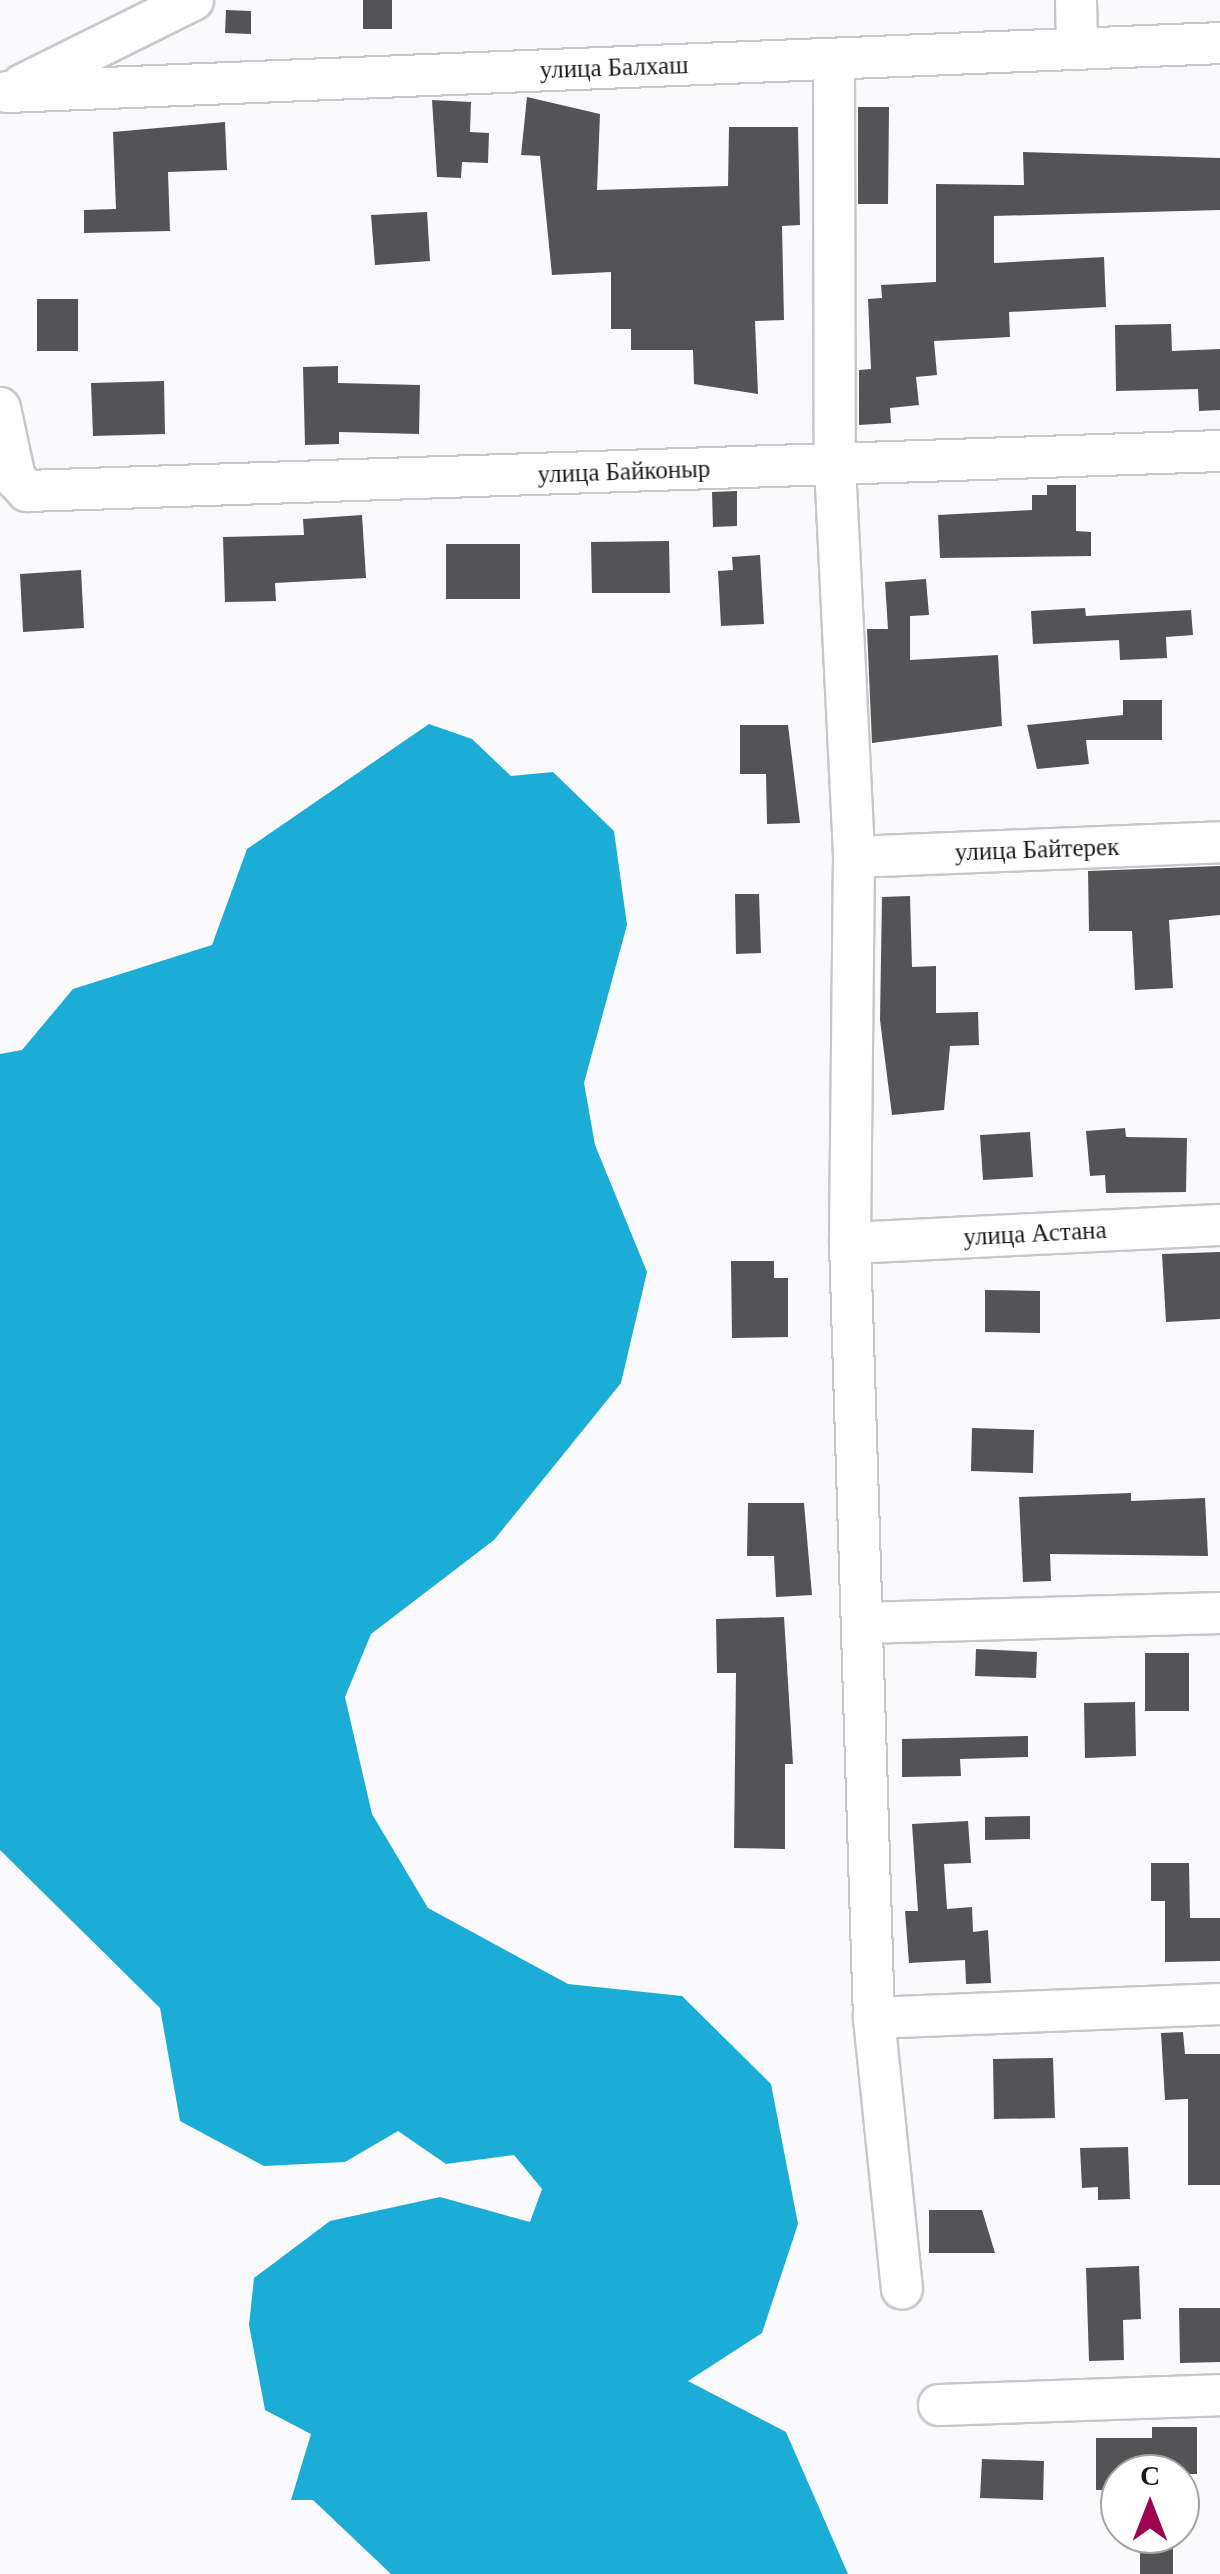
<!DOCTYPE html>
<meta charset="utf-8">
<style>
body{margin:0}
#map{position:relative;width:1220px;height:2574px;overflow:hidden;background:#fafafd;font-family:Georgia,serif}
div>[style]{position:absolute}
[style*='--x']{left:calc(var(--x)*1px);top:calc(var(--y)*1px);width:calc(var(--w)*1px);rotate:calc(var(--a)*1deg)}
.water>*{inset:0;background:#1badd5}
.building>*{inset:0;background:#545457}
.roads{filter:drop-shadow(2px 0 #c8c8cb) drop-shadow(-2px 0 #c8c8cb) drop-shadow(0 2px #c8c8cb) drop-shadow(0 -2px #c8c8cb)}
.minor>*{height:40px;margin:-20px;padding:0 20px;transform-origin:20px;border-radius:20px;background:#fff}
span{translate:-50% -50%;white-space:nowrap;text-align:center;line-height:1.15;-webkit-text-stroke:10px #fff;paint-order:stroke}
.street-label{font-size:25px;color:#1b1b1c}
.north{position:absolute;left:1100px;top:2454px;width:100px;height:100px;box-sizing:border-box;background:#fff;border:2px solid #a4a4a4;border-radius:50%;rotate:0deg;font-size:28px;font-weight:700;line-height:40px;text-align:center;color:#1b1b1c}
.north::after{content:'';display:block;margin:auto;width:35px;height:45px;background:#9d034d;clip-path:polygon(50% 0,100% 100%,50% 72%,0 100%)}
</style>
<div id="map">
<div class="water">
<i style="clip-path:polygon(429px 724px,472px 739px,511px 776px,553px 772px,614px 831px,627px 925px,584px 1083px,595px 1145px,647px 1272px,621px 1383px,494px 1540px,371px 1634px,345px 1697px,372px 1814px,428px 1908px,568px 1984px,682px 1996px,771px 2084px,798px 2224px,762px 2333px,688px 2381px,786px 2432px,848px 2574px,391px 2574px,313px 2500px,291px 2500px,311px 2434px,265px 2410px,249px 2325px,254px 2278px,330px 2221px,440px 2197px,530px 2222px,542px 2189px,514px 2155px,446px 2164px,398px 2131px,345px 2162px,264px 2166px,180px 2121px,160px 2008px,0 1850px,0 1054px,22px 1050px,73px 989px,212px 945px,247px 849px)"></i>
</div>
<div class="building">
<i style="clip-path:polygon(363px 0,392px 0,392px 29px,363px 29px)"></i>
<i style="clip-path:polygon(226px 10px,251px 11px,251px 34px,225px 33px)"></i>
<i style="clip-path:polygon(527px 97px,600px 114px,597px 190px,728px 186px,729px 127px,798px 127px,800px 225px,782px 226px,784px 320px,755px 321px,758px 394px,694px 384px,693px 350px,631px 350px,631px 329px,611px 329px,611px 272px,552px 275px,540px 156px,521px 155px)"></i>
<i style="clip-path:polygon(432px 100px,471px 102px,470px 132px,489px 133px,488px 163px,462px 162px,461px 178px,437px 177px)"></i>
<i style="clip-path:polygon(858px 107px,889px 107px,888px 204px,858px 204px)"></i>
<i style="clip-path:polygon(225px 122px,227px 170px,168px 172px,170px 231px,84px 233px,84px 210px,116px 209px,113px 132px)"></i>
<i style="clip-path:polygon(1023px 152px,1220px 158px,1220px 210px,994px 216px,994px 263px,1104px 257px,1106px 307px,1009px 312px,1010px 337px,934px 341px,937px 375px,916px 377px,919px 405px,890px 408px,891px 423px,859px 425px,859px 370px,871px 369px,868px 299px,882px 298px,881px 285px,936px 282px,936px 184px,1024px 185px)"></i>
<i style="clip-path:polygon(427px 212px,430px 261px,375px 265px,371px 215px)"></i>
<i style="clip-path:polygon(37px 299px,78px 299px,78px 351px,37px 351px)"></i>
<i style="clip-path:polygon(1171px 324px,1172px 351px,1220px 349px,1220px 410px,1199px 411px,1198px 389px,1116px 391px,1115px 325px)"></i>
<i style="clip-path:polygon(338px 366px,338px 383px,420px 385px,419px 434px,339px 432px,339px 444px,305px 445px,303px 367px)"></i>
<i style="clip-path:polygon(164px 381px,165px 434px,93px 436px,91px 383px)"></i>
<i style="clip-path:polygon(1047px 485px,1076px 485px,1076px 531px,1091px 532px,1091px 556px,940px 558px,938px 515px,1032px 510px,1032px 495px,1047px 495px)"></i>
<i style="clip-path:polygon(737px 491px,737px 526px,713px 527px,712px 492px)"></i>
<i style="clip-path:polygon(362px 515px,366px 578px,275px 583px,276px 601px,225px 602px,223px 537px,304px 535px,303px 519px)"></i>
<i style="clip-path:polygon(669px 541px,670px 593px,592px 593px,591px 542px)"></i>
<i style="clip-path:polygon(446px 544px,520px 544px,520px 599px,446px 599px)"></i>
<i style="clip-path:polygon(760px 555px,764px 624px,721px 626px,718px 571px,733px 570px,732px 557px)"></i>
<i style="clip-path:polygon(81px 570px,84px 628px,23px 632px,20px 574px)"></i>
<i style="clip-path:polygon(926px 579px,929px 615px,910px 616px,910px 660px,998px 655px,1002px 726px,872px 743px,867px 629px,888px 629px,885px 582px)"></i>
<i style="clip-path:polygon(1085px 608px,1086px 616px,1191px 610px,1193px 635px,1166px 637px,1167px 658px,1120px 660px,1119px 640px,1033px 644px,1031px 611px)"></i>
<i style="clip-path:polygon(1123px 700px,1162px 700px,1162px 740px,1086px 740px,1089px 764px,1037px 769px,1027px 725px,1123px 715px)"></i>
<i style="clip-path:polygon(740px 725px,788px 725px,800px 823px,767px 824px,766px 774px,740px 774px)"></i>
<i style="clip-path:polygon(1220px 866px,1220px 915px,1169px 920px,1173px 988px,1135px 990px,1132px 931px,1089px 931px,1088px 871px)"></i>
<i style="clip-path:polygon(735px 894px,759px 894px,761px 953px,736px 954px)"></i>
<i style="clip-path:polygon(910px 896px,912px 967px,936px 966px,936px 1013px,978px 1012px,979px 1045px,950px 1046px,944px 1110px,892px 1115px,880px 1020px,882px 897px)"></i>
<i style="clip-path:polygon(1125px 1128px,1126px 1137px,1187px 1138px,1186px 1192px,1106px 1193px,1105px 1175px,1090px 1176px,1086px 1131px)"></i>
<i style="clip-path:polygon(1030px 1132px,1033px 1177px,983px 1180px,980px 1135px)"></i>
<i style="clip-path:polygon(1220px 1252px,1220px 1319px,1166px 1322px,1162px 1254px)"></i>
<i style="clip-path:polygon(731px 1261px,774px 1261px,774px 1278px,788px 1278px,788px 1337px,732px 1338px)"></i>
<i style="clip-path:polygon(985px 1290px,1040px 1291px,1040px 1333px,985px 1332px)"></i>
<i style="clip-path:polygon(972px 1428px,1034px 1430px,1033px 1473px,971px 1471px)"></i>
<i style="clip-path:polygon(1131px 1493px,1131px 1501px,1205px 1498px,1208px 1556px,1050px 1554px,1051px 1581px,1023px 1582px,1019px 1497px)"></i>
<i style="clip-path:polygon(748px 1503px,804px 1503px,812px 1595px,776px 1597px,774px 1556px,747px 1556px)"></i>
<i style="clip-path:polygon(784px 1617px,793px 1764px,785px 1764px,785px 1849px,734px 1848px,736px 1673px,717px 1673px,716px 1619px)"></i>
<i style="clip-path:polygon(976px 1649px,1037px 1652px,1036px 1678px,975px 1676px)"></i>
<i style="clip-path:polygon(1145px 1653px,1189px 1653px,1189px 1711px,1145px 1711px)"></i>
<i style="clip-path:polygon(1135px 1702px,1136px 1756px,1085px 1758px,1084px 1703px)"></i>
<i style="clip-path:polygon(1028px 1736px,1028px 1757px,960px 1759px,961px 1776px,902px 1777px,902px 1739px)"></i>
<i style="clip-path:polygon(1030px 1816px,1030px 1839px,985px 1840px,985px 1817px)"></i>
<i style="clip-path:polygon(968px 1821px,971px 1863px,944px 1864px,947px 1909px,972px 1907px,973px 1932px,988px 1930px,991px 1983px,966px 1984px,965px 1960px,909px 1963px,905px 1911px,918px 1911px,912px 1824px)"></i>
<i style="clip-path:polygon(1151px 1863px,1189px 1863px,1190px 1918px,1220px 1918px,1220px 1961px,1165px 1962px,1165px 1901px,1151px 1901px)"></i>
<i style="clip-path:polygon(1183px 2032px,1185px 2054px,1220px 2054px,1220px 2185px,1188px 2185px,1188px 2099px,1165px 2100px,1161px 2033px)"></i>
<i style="clip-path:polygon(1053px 2058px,1055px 2118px,994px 2119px,993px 2059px)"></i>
<i style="clip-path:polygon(1128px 2147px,1130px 2199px,1098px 2200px,1098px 2187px,1082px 2188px,1080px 2148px)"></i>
<i style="clip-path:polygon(929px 2210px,982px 2210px,995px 2253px,929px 2253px)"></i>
<i style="clip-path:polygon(1139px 2266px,1141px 2319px,1123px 2320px,1124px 2360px,1089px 2361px,1086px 2268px)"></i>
<i style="clip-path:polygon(1179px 2308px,1220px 2308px,1220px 2362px,1180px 2363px)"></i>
<i style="clip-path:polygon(1152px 2427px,1197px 2427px,1197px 2474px,1120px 2474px,1120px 2490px,1096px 2490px,1096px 2438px,1152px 2438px)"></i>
<i style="clip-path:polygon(982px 2459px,1044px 2461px,1043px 2500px,980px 2498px)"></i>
<i style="clip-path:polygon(1140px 2545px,1173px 2545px,1173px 2574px,1140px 2574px)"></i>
</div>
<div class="roads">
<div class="minor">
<i style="--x:1076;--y:0;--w:49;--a:88.8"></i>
<i style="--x:834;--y:59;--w:406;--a:89.9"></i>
<i style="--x:835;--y:465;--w:392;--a:87.2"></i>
<i style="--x:854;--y:857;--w:386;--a:90.6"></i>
<i style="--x:850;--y:1243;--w:775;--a:88.23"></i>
<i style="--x:874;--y:2018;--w:272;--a:84.1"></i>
<i style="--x:22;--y:85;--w:191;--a:-26.4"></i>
<i style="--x:7;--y:92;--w:1214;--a:-2.31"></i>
<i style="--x:0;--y:408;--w:72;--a:77.9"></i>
<i style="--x:15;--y:478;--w:18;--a:47"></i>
<i style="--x:27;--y:491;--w:1194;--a:-1.92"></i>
<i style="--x:854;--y:857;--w:366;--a:-2.3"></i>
<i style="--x:850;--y:1243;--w:370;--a:-2.8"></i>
<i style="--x:865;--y:1623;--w:355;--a:-1.6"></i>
<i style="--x:874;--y:2018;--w:346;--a:-2.3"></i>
<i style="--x:939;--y:2405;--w:281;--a:-2"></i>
</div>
</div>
<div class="street-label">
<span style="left:614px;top:68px;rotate:-2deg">улица Балхаш</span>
<span style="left:624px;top:472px;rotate:-2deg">улица Байконыр</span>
<span style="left:1037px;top:850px;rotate:-2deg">улица Байтерек</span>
<span style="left:1035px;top:1234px;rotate:-3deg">улица Астана</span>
</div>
<div class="north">С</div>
</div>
